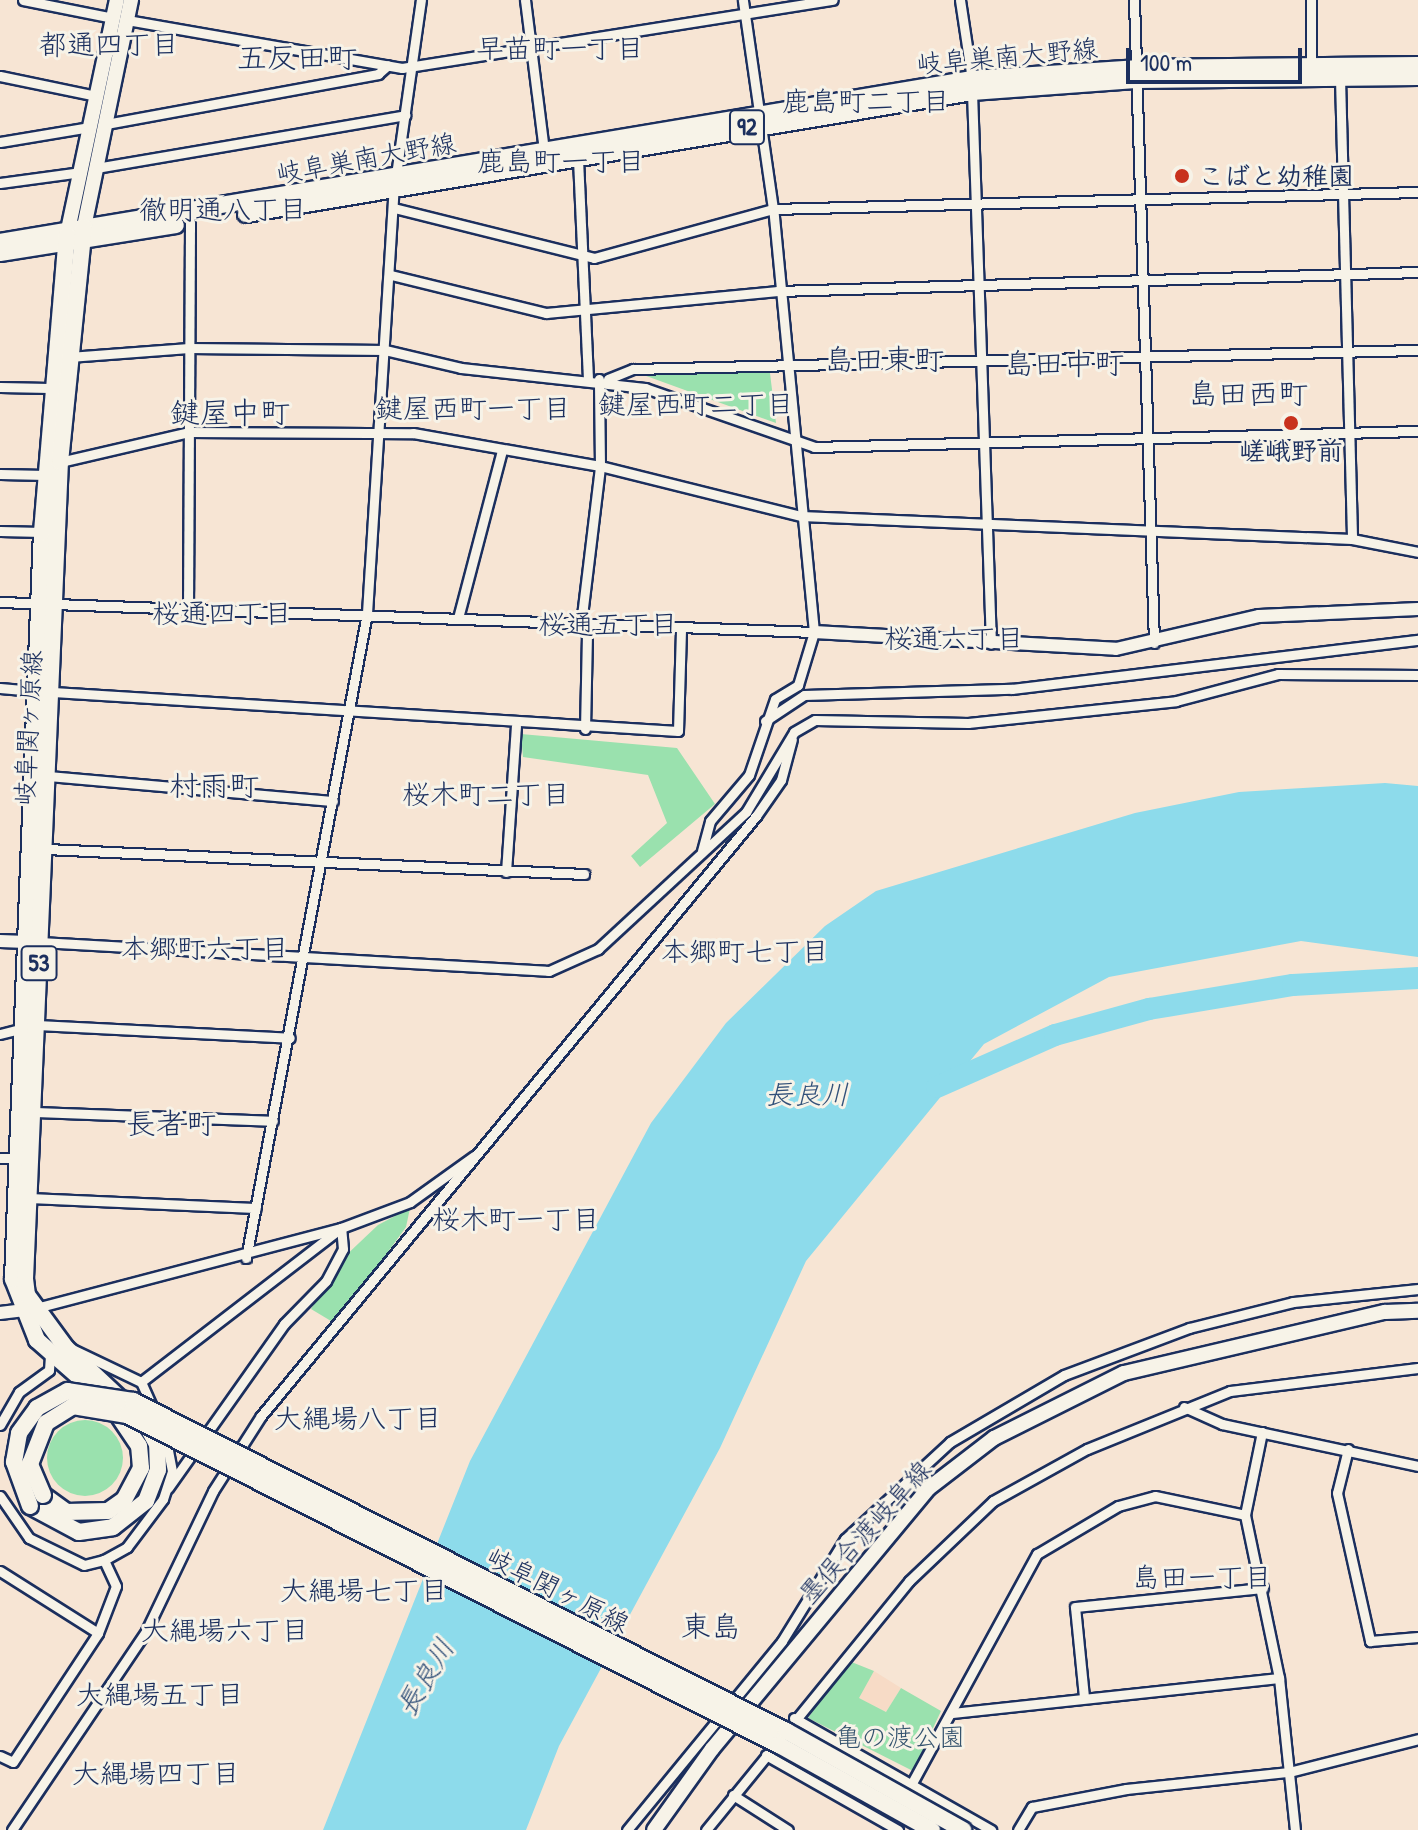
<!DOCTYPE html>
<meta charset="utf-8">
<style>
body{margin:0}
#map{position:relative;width:1418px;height:1830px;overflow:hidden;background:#f7e5d4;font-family:"Patrick Hand","Klee One",sans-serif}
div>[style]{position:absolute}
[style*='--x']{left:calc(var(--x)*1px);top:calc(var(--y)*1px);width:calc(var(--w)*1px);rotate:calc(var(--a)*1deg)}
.built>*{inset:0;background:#f7dbc6}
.green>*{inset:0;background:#9ae1ae}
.round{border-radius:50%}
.water>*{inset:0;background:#8ddbeb}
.river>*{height:22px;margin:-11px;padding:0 11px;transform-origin:11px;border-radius:11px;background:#8ddbeb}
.roads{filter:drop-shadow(2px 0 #1b2f5e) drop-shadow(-2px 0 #1b2f5e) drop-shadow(0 2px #1b2f5e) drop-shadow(0 -2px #1b2f5e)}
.minor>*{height:9px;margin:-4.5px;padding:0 4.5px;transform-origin:4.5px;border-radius:4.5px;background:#f7f3e8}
.tertiary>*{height:12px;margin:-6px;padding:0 6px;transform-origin:6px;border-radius:6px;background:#f7f3e8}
.secondary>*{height:14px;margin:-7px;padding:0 7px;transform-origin:7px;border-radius:7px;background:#f7f3e8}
.primary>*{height:16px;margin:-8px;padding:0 8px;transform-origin:8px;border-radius:8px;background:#f7f3e8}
.bridges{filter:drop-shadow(2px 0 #1b2f5e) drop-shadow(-2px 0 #1b2f5e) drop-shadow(0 2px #1b2f5e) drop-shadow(0 -2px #1b2f5e)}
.primary-bridge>*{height:16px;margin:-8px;padding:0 8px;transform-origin:8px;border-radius:8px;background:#f7f3e8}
.dots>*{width:22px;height:22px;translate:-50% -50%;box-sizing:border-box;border:4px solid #f7f3e8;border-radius:50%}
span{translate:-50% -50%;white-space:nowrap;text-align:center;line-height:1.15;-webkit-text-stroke:6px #f7f3e8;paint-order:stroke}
.shield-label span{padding:2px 6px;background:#f7f3e8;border:2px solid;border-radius:6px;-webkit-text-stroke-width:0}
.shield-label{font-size:24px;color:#1b2f5e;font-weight:700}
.street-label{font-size:26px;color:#1b2f5e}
.poi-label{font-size:26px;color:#1b2f5e;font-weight:700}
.left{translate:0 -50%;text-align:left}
.park-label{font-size:26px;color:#34536e}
.neighbourhood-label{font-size:28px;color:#1b2f5e}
.water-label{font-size:28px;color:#32517a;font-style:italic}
.quarter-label{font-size:30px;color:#1b2f5e}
.scale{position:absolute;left:1126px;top:48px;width:176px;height:36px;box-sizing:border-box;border:4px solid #1b2f5e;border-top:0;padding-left:10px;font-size:24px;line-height:28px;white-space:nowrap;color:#1b2f5e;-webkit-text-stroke:6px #f7f3e8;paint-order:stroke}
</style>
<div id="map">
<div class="built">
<i style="clip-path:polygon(874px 1671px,901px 1688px,886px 1712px,858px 1698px)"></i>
</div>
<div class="green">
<i style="clip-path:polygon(638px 373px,770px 373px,776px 423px)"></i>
<i style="clip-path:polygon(521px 734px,677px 748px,715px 804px,640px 867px,631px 856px,667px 823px,648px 775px,523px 757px)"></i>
<i style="clip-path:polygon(410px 1208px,406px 1227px,336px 1324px,311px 1309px,340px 1261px,378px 1225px)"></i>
<i class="round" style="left:47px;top:1420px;width:76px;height:76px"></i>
<i style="clip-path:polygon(849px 1661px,874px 1671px,859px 1698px,886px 1712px,901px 1688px,941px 1711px,913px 1771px,808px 1718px)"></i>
</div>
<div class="water">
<i style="clip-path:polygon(1385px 783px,1418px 786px,1418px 957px,1301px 941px,1109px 977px,984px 1044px,806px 1261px,720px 1448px,559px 1746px,526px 1830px,323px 1830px,470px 1461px,651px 1123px,726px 1023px,825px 926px,876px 891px,1135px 813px,1239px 792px)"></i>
</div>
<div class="river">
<i style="--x:937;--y:1087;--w:129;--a:-23.8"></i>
<i style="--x:1055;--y:1035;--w:98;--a:-15.5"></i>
<i style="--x:1149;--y:1009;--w:146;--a:-9.5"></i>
<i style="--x:1293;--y:985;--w:125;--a:-3.2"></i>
</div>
<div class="roads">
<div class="minor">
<i style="--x:23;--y:0;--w:92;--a:11.3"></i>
<i style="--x:525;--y:0;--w:152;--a:82.8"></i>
<i style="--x:960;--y:0;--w:80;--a:81.4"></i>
<i style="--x:1134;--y:0;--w:643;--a:88.22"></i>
<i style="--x:127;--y:20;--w:279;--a:9.9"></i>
<i style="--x:402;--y:68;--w:436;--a:-9"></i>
<i style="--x:1311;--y:69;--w:69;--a:-90"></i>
<i style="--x:0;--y:76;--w:99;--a:11.7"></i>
<i style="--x:1340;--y:78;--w:461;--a:88.5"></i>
<i style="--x:972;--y:92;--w:552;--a:88.03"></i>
<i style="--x:106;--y:124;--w:277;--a:-10.4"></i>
<i style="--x:378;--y:74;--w:13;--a:-42"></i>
<i style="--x:0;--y:142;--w:91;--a:-9.5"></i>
<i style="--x:578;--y:159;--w:219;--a:87.4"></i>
<i style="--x:96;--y:168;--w:314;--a:-9.7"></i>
<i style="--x:0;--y:183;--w:82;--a:-7.7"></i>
<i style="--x:394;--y:208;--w:206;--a:14"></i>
<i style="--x:594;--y:258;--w:186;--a:-15.3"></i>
<i style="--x:773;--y:209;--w:645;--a:-1.51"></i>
<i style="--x:391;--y:275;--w:160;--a:13.8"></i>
<i style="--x:546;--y:313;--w:233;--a:-5.4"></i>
<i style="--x:778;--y:291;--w:640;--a:-1.7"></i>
<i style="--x:69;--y:357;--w:120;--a:-4.3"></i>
<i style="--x:189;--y:348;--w:196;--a:0.6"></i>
<i style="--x:385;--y:350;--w:78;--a:13.3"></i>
<i style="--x:461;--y:368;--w:185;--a:6.2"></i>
<i style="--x:645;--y:388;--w:179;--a:19.2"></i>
<i style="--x:814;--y:447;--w:604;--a:-1.52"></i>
<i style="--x:608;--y:379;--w:27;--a:-22"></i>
<i style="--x:633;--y:369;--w:785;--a:-1.39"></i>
<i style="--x:0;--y:387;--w:49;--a:1.2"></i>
<i style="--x:60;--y:462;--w:132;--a:-13.1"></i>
<i style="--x:189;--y:432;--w:224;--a:0.3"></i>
<i style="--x:413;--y:433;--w:190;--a:10"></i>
<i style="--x:600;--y:466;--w:207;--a:14"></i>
<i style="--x:801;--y:516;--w:551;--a:2.39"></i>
<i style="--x:1352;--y:539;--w:67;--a:11.1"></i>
<i style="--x:0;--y:474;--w:46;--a:1.2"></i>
<i style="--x:0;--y:531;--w:42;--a:1.4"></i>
<i style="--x:0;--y:602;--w:815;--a:2.11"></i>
<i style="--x:188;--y:609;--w:387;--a:-89.7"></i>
<i style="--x:458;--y:618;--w:174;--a:-75.3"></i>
<i style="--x:0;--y:688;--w:37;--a:5"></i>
<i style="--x:53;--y:692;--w:626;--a:3.57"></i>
<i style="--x:678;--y:731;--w:103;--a:-88.3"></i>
<i style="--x:765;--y:721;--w:47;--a:-33.7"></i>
<i style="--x:804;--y:695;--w:208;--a:-1.7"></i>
<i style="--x:1012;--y:689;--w:409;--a:-6.9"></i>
<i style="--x:585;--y:729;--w:94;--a:-88.8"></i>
<i style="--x:587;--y:635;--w:13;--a:-119"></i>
<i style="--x:581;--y:624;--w:159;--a:-83.1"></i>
<i style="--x:600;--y:466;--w:87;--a:-90.7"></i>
<i style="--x:47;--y:776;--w:287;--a:5"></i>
<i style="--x:46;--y:849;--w:539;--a:2.66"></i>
<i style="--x:702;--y:851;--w:31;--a:-75"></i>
<i style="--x:710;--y:821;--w:60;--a:-49.7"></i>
<i style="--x:749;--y:775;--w:80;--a:-71.1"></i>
<i style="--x:775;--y:699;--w:27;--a:-31"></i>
<i style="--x:798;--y:685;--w:55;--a:-73.2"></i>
<i style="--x:814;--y:632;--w:425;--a:-95.5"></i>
<i style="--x:773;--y:209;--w:211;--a:-98.2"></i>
<i style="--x:506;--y:872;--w:146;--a:-86.1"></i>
<i style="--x:40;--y:942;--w:510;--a:3.26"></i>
<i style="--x:549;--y:971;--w:54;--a:-24.2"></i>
<i style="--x:598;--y:949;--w:202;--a:-42.8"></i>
<i style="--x:746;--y:812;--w:93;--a:-59"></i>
<i style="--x:794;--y:732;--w:24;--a:-30"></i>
<i style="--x:815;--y:720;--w:153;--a:1.1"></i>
<i style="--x:968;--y:723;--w:209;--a:-6"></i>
<i style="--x:1176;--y:701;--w:106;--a:-14.8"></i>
<i style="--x:1278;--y:674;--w:140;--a:0.4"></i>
<i style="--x:37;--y:1025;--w:253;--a:2.9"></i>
<i style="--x:0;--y:1034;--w:25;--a:-14"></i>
<i style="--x:33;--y:1112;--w:240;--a:2.1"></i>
<i style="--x:0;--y:1158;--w:21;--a:0"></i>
<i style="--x:28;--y:1198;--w:228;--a:2.5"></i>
<i style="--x:246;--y:1258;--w:656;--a:-79.37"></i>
<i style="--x:367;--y:613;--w:425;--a:-86.4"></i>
<i style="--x:394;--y:189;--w:191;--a:-81.9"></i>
<i style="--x:36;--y:1308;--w:315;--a:-14.7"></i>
<i style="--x:341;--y:1228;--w:74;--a:-20.6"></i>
<i style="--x:410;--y:1202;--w:79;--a:-35.7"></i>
<i style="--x:70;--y:1348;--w:79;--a:25.6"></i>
<i style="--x:1184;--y:1407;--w:42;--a:24.1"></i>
<i style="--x:1222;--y:1424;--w:200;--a:12.1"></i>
<i style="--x:154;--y:1411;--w:32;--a:-114"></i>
<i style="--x:141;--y:1382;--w:252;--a:-37.6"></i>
<i style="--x:0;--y:1425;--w:38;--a:-60"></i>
<i style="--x:19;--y:1392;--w:37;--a:-36"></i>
<i style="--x:49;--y:1370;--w:16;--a:-86"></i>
<i style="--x:1262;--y:1432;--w:85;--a:101.6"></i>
<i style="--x:1245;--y:1515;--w:167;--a:78.2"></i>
<i style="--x:1279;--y:1678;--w:153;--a:84"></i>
<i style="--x:1348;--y:1449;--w:45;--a:104"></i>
<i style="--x:1337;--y:1493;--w:152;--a:77.4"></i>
<i style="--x:1370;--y:1641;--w:48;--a:-4.8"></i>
<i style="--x:168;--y:1488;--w:201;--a:-54.7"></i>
<i style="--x:284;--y:1324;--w:60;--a:-45.7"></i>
<i style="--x:326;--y:1281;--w:36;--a:-62"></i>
<i style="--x:343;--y:1249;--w:21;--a:-95"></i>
<i style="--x:0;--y:1496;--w:51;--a:55.4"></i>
<i style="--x:29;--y:1538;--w:61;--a:26.1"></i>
<i style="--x:84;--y:1565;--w:21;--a:-14"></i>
<i style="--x:104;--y:1560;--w:26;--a:-29"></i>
<i style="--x:127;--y:1547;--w:60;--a:-53.1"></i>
<i style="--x:163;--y:1499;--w:29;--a:-72"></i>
<i style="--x:172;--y:1471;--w:36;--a:-101"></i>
<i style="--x:0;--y:1571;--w:116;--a:32.3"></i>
<i style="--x:1084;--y:1697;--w:90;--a:-95.7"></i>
<i style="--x:1075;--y:1607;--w:189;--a:-5.8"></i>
<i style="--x:952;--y:1713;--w:329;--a:-6.1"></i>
<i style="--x:794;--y:1718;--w:227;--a:29.6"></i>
<i style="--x:766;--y:1755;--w:152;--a:29.6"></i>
<i style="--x:0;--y:1756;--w:14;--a:25"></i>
<i style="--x:13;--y:1762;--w:154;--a:-56.6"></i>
<i style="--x:98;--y:1633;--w:50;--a:-69"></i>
<i style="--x:116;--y:1586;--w:29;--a:-115"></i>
<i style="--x:912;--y:1783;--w:261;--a:-61.4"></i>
<i style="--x:1037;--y:1554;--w:94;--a:-30.7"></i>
<i style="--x:1118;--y:1506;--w:38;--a:-15"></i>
<i style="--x:1155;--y:1496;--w:92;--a:11.9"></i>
<i style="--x:733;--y:1795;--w:65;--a:32.5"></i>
<i style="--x:12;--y:1830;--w:240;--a:-56"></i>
<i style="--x:146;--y:1631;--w:155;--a:-64.4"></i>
<i style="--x:213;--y:1491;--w:89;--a:-57.4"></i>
<i style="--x:261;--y:1416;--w:778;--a:-50.48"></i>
<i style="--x:756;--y:816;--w:44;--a:-55.2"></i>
<i style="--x:781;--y:780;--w:42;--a:-75"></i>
<i style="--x:627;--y:1830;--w:244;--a:-50.6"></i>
<i style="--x:782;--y:1641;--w:120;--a:-58.3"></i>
<i style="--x:845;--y:1539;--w:143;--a:-42.7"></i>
<i style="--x:950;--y:1442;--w:132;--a:-30.4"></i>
<i style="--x:1064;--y:1375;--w:134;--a:-20.6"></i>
<i style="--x:1189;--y:1328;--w:107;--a:-14"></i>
<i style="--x:1293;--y:1302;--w:126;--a:-5.9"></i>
<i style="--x:706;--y:1830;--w:321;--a:-50.8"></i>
<i style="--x:909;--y:1581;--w:116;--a:-43.6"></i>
<i style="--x:993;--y:1501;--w:107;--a:-29"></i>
<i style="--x:1087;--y:1449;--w:154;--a:-22.1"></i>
<i style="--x:1230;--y:1391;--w:189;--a:-7"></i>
<i style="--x:1018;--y:1830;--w:27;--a:-59"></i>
<i style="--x:1032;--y:1807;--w:96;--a:-10.8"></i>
<i style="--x:1126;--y:1789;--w:164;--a:-6"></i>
<i style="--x:1289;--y:1772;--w:133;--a:-14.3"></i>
</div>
<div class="tertiary">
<i style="--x:814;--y:632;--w:302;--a:3.2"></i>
<i style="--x:1116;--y:649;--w:147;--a:-13"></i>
<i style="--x:1259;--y:616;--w:159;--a:-2.5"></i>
<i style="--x:0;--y:941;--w:33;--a:2"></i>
<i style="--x:0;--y:1313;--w:33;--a:-7"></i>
</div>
<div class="secondary">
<i style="--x:84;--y:227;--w:232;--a:-78.3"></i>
<i style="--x:68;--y:230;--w:235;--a:-78"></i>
<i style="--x:654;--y:1830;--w:100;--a:-54.4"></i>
<i style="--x:712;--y:1749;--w:339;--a:-50.3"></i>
<i style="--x:929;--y:1488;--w:82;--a:-37.6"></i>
<i style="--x:994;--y:1438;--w:145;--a:-26.6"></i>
<i style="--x:1124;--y:1373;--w:268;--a:-13.2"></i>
<i style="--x:1385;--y:1312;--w:33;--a:-2"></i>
</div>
<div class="primary">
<i style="--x:246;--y:214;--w:736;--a:-9.54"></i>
<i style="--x:972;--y:92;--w:164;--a:-4.2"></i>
<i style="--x:1136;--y:80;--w:282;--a:-0.6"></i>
<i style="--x:0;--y:242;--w:986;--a:-9.52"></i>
<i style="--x:972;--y:79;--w:164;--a:-3.8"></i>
<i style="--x:1136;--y:68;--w:282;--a:-0.6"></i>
<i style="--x:0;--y:253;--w:178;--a:-9"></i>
<i style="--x:43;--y:1495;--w:29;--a:36"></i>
<i style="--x:66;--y:1512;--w:42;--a:-1.4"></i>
<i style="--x:108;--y:1511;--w:19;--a:-35"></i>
<i style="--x:124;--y:1500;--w:36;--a:-62"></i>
<i style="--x:141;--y:1468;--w:22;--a:-95"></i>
<i style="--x:139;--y:1446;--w:48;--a:-124"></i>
<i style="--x:112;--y:1406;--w:100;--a:-138.7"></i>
<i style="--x:37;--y:1340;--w:66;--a:-111.5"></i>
<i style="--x:13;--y:1279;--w:748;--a:-87.78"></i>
<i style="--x:42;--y:532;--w:298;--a:-85.2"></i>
<i style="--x:30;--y:1506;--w:55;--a:28"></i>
<i style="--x:79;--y:1532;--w:34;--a:-8"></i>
<i style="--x:113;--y:1527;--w:42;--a:-38.2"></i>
<i style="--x:146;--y:1501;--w:33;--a:-69"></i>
<i style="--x:158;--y:1470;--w:26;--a:-92"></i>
<i style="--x:157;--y:1444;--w:26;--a:-119"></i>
<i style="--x:144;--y:1421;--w:107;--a:-136.9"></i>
<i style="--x:66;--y:1348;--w:66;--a:-126.3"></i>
<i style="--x:27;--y:1295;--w:16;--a:-97"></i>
<i style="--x:25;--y:1279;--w:818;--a:-87.55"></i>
<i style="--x:60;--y:462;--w:236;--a:-84.2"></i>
</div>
</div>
<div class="bridges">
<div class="primary-bridge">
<i style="--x:43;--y:1495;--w:34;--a:-113"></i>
<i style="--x:30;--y:1464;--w:44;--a:-68.7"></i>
<i style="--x:46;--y:1423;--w:32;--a:-32"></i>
<i style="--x:73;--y:1406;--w:55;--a:9.5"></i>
<i style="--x:127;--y:1415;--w:731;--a:26.85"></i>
<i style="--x:779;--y:1745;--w:175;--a:29.1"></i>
<i style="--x:30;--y:1506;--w:47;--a:-110"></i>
<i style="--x:14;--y:1462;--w:29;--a:-80"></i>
<i style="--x:19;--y:1433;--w:31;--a:-54"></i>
<i style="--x:37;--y:1408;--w:35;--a:-29"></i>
<i style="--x:68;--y:1391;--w:66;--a:8.7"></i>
<i style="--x:133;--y:1401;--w:732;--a:26.81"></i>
<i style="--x:786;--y:1731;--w:203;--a:29.2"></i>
</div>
</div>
<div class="dots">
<i style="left:1182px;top:176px;background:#c8321e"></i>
<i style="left:1291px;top:423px;background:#c8321e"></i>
</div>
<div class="shield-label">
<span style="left:747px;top:127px">92</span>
<span style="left:39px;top:963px">53</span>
</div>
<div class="street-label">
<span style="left:1007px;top:56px;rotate:-5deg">岐阜巣南大野線</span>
<span style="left:366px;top:158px;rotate:-10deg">岐阜巣南大野線</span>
<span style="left:28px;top:728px;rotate:-87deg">岐阜関ヶ原線</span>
<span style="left:865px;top:1532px;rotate:-48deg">墨俣合渡岐阜線</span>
<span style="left:558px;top:1590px;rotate:27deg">岐阜関ヶ原線</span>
</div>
<div class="poi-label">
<span class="left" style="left:1198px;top:176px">こばと幼稚園</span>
<span style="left:1291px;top:451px">嵯峨野前</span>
</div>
<div class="park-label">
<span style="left:900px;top:1737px">亀の渡公園</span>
</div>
<div class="neighbourhood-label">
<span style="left:109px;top:44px">都通四丁目</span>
<span style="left:560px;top:48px">早苗町一丁目</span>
<span style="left:866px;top:101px">鹿島町二丁目</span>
<span style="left:561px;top:161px">鹿島町一丁目</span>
<span style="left:223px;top:209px">徹明通八丁目</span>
<span style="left:696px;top:404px">鍵屋西町二丁目</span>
<span style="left:473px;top:408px">鍵屋西町一丁目</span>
<span style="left:222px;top:613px">桜通四丁目</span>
<span style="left:608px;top:624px">桜通五丁目</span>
<span style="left:954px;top:638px">桜通六丁目</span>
<span style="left:486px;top:794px">桜木町二丁目</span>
<span style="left:205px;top:948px">本郷町六丁目</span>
<span style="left:745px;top:951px">本郷町七丁目</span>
<span style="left:516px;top:1219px">桜木町一丁目</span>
<span style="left:358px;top:1418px">大縄場八丁目</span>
<span style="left:1202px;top:1577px">島田一丁目</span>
<span style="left:364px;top:1590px">大縄場七丁目</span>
<span style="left:225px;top:1630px">大縄場六丁目</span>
<span style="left:160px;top:1694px">大縄場五丁目</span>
<span style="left:156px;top:1773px">大縄場四丁目</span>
</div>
<div class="water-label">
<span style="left:807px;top:1094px">長良川</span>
<span style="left:425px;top:1677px;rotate:-59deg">長良川</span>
</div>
<div class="quarter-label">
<span style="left:297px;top:57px">五反田町</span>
<span style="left:884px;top:359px">島田東町</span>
<span style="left:1064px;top:363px">島田中町</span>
<span style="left:1248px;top:393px">島田西町</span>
<span style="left:230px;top:412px">鍵屋中町</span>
<span style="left:214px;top:785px">村雨町</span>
<span style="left:171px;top:1123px">長者町</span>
<span style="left:711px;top:1626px">東島</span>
</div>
<div class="scale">100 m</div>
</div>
